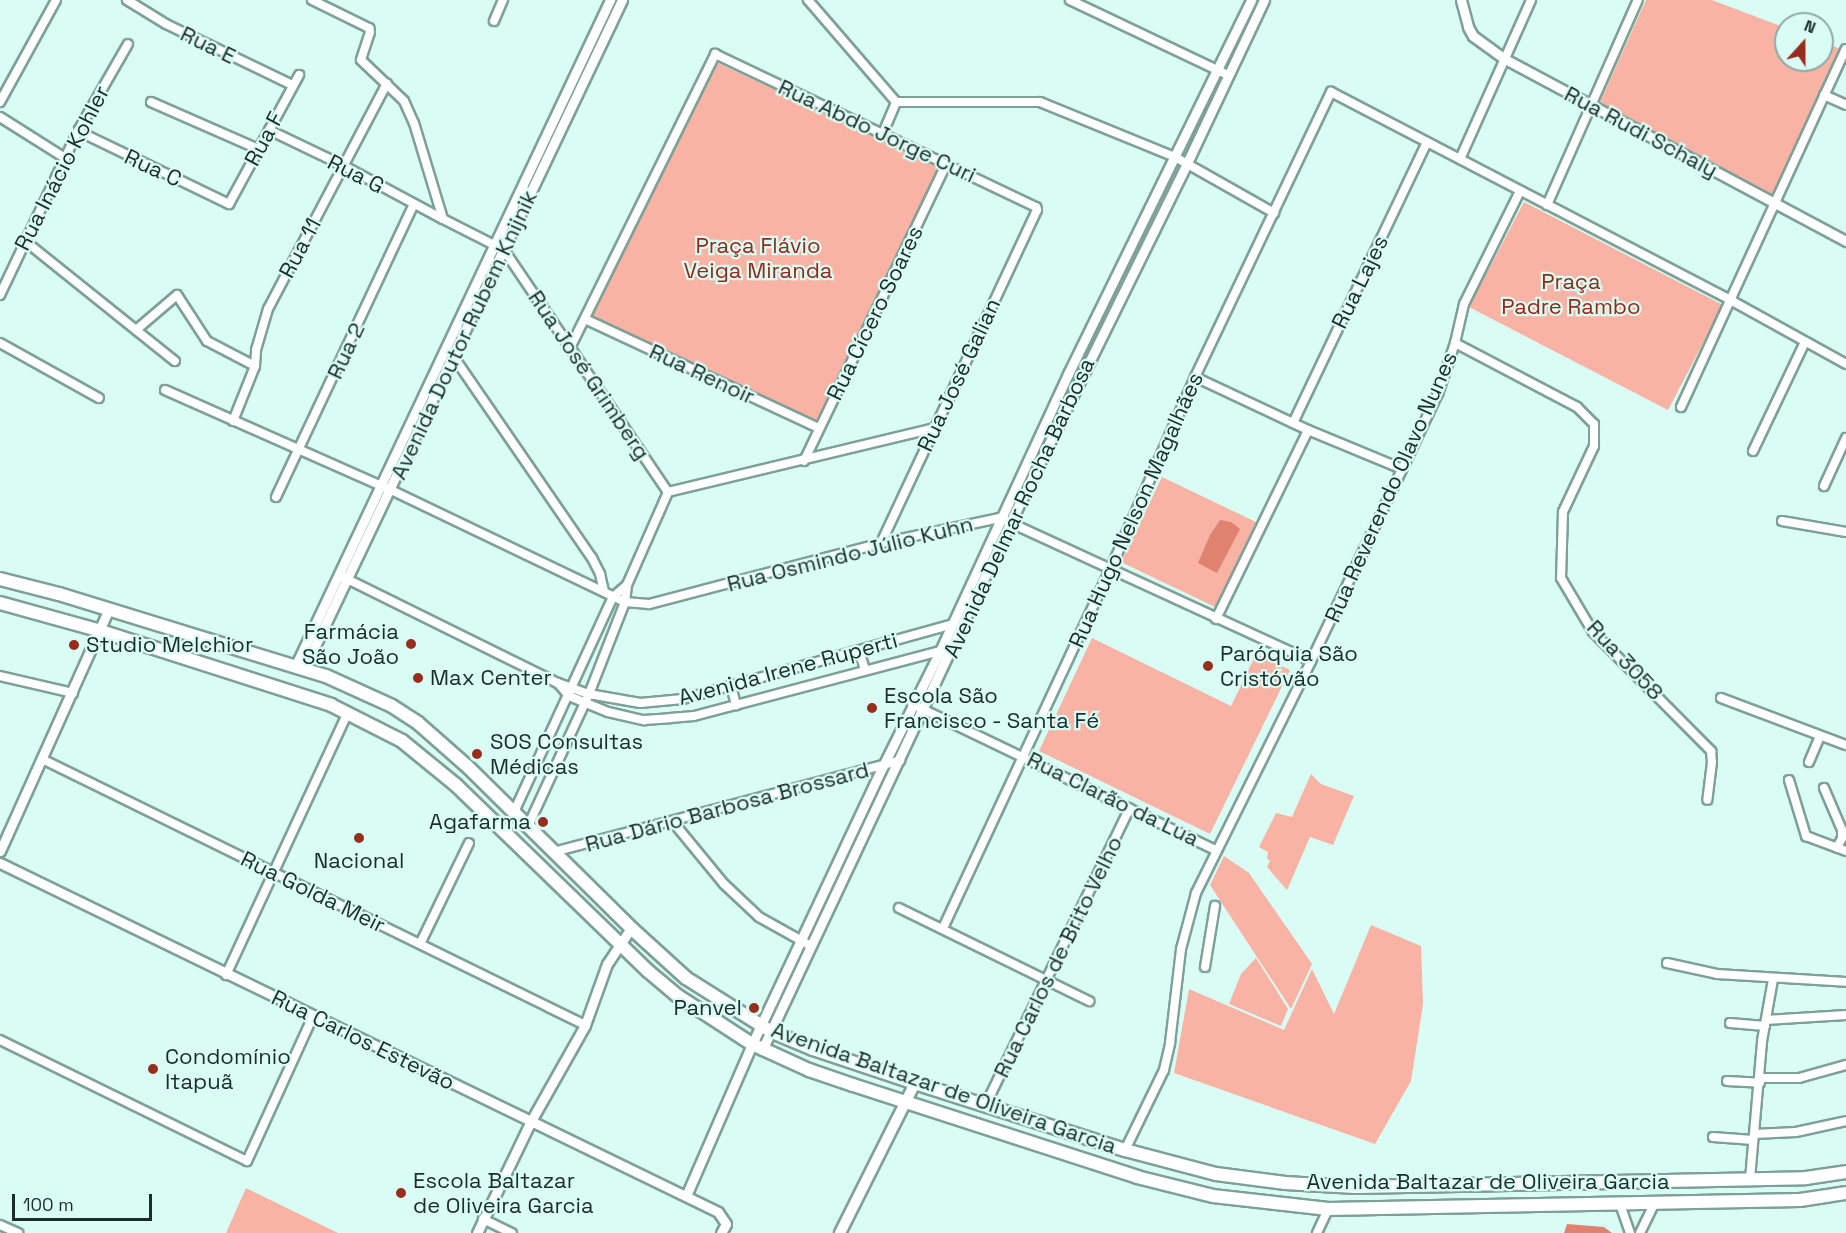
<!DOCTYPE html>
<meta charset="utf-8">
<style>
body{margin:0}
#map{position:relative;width:1846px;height:1233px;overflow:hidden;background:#d9fdf4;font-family:"Space Grotesk",sans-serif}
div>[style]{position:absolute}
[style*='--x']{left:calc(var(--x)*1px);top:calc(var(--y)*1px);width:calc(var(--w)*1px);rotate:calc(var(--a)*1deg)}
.green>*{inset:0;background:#f9b3a5}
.water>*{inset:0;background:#df8270}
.roads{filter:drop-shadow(2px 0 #7ea097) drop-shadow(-2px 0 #7ea097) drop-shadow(0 2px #7ea097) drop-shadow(0 -2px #7ea097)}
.minor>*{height:8px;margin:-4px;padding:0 4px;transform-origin:4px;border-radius:4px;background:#fff}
.tertiary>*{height:9px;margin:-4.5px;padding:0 4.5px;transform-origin:4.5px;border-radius:4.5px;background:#fff}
.secondary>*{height:10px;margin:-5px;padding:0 5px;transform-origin:5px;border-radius:5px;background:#fff}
.primary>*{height:12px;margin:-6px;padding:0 6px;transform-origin:6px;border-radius:6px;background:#fff}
.dots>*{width:16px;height:16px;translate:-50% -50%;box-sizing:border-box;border:3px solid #d9fdf4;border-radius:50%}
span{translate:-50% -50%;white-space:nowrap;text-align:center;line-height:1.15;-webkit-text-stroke:4.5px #d9fdf4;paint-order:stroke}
.street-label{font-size:22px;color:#1e2c29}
.park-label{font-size:22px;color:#952816}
.poi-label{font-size:22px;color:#1e2c29}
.right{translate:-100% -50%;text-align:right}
.left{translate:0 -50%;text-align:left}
.north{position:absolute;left:1774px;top:12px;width:60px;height:60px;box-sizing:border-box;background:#d9fdf4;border:2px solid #8ea9a3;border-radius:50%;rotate:21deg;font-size:16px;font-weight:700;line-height:24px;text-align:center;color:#1e2c29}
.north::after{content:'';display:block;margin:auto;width:21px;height:27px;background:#972e1d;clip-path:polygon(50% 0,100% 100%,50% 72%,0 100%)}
.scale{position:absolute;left:12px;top:1194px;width:140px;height:27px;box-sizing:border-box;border:3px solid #1e2c29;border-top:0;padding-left:8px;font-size:18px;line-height:21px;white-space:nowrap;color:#1e2c29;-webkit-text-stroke:4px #d9fdf4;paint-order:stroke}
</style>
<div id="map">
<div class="green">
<i style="clip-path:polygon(1646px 0,1712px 0,1786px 28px,1786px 60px,1822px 60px,1822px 42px,1841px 49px,1774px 196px,1600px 102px)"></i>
<i style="clip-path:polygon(718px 63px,939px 167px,816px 421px,592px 316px)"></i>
<i style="clip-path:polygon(1524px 202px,1723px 305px,1668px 410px,1469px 307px)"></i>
<i style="clip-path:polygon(1162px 477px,1256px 522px,1215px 607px,1121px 562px)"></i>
<i style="clip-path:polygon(1092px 638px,1231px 706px,1256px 654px,1290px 670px,1210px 834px,1039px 751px)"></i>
<i style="clip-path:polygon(1311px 774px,1321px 784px,1354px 796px,1333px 845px,1310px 837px,1287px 890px,1267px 867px,1270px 861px,1267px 858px,1268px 852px,1259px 847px,1276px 813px,1292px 817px)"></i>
<i style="clip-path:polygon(1224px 856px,1249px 873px,1312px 964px,1291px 1009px,1210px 885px)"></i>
<i style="clip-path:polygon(1371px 925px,1421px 946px,1423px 1004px,1411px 1081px,1375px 1144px,1174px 1073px,1189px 989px,1284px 1030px,1312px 969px,1334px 1014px)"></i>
<i style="clip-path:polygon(1256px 958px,1288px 1009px,1281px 1026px,1229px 1004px,1241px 974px)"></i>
<i style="clip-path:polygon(246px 1188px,338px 1233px,226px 1233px)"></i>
</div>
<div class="water">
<i style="clip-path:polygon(1220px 520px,1231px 522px,1240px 529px,1217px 573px,1198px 563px,1210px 535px)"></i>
<i style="clip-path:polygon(1567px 1224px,1604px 1227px,1612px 1233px,1564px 1233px)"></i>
</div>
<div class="roads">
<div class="minor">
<i style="--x:127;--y:0;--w:46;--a:31.6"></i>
<i style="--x:166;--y:24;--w:140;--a:25.8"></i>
<i style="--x:312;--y:0;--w:64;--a:26.2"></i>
<i style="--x:369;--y:28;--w:4;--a:76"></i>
<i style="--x:370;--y:32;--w:29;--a:108"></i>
<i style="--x:361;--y:60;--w:59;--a:43.6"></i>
<i style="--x:404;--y:101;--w:24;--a:66"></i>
<i style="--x:414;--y:123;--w:100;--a:73.2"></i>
<i style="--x:443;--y:219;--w:68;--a:26.9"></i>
<i style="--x:504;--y:250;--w:292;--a:55.9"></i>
<i style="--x:808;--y:0;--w:135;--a:49.2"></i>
<i style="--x:1070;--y:0;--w:175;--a:25.4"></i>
<i style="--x:494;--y:21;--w:23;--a:-67"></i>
<i style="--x:1824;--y:95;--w:24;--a:24"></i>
<i style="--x:0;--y:102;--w:116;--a:-61.2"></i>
<i style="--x:151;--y:102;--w:117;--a:23.7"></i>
<i style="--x:896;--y:102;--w:144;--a:0"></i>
<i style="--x:1040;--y:102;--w:146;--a:22.2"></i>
<i style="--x:1175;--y:157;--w:114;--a:29.5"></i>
<i style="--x:0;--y:117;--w:77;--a:32.2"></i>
<i style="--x:269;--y:130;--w:83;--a:25.6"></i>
<i style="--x:344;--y:166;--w:112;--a:28.2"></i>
<i style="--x:78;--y:131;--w:168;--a:25.8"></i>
<i style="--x:229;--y:204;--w:147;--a:-61.5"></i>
<i style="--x:883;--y:133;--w:34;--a:-67"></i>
<i style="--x:1460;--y:159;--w:174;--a:-65.9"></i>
<i style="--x:1547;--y:205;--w:224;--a:-66.1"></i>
<i style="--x:25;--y:241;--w:192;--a:38.7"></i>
<i style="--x:0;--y:295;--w:182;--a:-64.6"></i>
<i style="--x:78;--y:131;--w:100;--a:-60.1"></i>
<i style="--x:585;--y:319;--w:258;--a:25"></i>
<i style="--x:136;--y:330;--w:54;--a:-40.5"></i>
<i style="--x:177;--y:295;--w:55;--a:56.9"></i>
<i style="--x:207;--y:341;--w:54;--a:27.5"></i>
<i style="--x:0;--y:343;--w:113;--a:29.1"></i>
<i style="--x:1455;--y:343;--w:138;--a:27.7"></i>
<i style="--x:1577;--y:407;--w:24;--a:45"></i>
<i style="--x:1594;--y:424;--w:22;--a:90"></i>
<i style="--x:1594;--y:446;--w:73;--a:115.2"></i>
<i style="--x:1563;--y:512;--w:66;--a:91.7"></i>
<i style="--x:1561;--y:578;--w:63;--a:59.3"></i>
<i style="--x:1593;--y:632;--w:168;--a:45.2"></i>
<i style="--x:1711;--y:751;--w:11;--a:85"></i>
<i style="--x:1712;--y:762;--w:38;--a:97"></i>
<i style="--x:571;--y:346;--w:326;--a:-63.7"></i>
<i style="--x:715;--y:54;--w:356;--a:25.5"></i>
<i style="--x:1036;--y:207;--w:3;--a:72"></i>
<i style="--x:1037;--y:210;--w:368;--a:115.1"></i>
<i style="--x:451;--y:353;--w:249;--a:55.5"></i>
<i style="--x:592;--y:558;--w:18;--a:63"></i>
<i style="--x:600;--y:574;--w:18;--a:77"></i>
<i style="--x:1195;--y:377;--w:125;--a:25.1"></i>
<i style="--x:1308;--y:430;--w:102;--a:22.5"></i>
<i style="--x:165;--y:390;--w:247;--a:23.9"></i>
<i style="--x:391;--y:490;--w:259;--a:25.6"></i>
<i style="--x:625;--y:602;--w:24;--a:5"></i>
<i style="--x:649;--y:604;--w:240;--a:-14.7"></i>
<i style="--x:881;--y:543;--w:122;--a:-11.9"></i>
<i style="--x:1000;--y:518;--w:342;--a:24.7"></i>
<i style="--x:1681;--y:407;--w:394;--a:-65.3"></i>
<i style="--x:233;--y:421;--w:59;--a:-68.2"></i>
<i style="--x:255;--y:366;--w:16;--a:-86"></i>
<i style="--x:256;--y:350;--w:43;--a:-73.7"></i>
<i style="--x:268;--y:309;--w:255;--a:-62.2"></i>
<i style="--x:1293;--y:423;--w:311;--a:-64.5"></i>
<i style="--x:1753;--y:451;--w:121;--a:-64.5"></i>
<i style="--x:804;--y:461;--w:329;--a:-64.4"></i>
<i style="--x:1824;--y:486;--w:53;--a:-65.4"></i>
<i style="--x:668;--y:492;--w:274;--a:-13.5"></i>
<i style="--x:276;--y:497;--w:324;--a:-64.8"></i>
<i style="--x:1782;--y:521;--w:65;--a:9.8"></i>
<i style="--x:339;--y:575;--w:244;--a:26.3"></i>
<i style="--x:558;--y:683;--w:33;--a:20"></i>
<i style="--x:589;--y:694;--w:52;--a:10"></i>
<i style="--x:640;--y:703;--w:43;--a:-5.3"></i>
<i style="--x:683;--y:699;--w:281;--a:-15.5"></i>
<i style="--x:1216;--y:619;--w:210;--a:-64"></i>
<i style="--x:859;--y:651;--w:20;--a:72"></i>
<i style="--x:0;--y:676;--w:75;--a:13.1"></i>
<i style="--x:558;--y:683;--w:17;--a:50"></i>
<i style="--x:569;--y:696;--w:42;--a:22.3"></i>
<i style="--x:608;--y:712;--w:37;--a:13"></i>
<i style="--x:644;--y:720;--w:26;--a:-4"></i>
<i style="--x:670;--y:718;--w:24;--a:-5"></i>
<i style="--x:694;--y:716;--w:259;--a:-14.8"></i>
<i style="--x:731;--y:686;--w:20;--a:75"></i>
<i style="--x:1721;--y:698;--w:134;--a:20.6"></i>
<i style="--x:912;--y:704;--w:337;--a:25.7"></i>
<i style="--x:42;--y:759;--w:605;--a:26.1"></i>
<i style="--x:1809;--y:762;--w:28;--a:-67"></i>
<i style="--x:1789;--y:780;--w:59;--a:73.1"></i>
<i style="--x:1806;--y:836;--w:43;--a:20.6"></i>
<i style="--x:1824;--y:788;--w:46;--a:66.8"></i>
<i style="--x:1842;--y:830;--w:8;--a:90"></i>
<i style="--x:1842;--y:838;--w:11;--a:117"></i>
<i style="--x:514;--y:812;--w:237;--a:-65.3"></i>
<i style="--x:613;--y:597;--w:18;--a:-41"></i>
<i style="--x:673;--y:822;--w:80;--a:50.6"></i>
<i style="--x:724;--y:884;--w:48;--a:43.3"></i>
<i style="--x:759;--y:917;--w:60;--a:29.1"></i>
<i style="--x:528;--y:826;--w:145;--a:-65.2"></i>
<i style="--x:589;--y:694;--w:99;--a:-68.6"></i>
<i style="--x:625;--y:602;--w:17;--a:-83"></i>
<i style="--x:627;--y:585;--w:102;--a:-66.2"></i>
<i style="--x:553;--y:852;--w:359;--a:-14.8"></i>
<i style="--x:899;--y:908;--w:212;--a:26.1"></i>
<i style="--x:943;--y:928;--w:395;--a:-65"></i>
<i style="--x:1110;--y:570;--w:211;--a:-66.2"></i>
<i style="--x:1195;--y:377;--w:316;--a:-64.5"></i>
<i style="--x:1331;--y:92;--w:452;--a:27.5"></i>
<i style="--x:1732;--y:301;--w:130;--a:28.9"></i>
<i style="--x:420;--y:944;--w:112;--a:-64.1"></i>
<i style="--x:1667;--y:963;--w:51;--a:12.4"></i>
<i style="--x:1717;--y:974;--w:129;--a:3.5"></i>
<i style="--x:1205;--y:967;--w:62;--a:-80.7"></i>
<i style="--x:226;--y:975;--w:288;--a:-65.1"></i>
<i style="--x:1766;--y:1020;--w:80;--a:-3.6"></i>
<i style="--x:1730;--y:1023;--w:35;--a:5"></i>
<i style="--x:0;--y:1040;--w:275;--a:26.1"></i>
<i style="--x:247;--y:1161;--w:159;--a:-65.5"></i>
<i style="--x:1760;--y:1078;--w:39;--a:0"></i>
<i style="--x:1799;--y:1078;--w:49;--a:-15.5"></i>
<i style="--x:1727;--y:1081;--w:33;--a:3"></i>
<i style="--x:985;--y:1106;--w:331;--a:-64.1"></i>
<i style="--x:1754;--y:1134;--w:42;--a:-2.7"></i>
<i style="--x:1796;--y:1132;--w:51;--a:-12.4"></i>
<i style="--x:1713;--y:1137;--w:40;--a:4.3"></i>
<i style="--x:1125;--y:1150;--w:89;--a:-64"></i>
<i style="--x:1164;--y:1070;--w:28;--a:-77"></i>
<i style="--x:1170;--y:1043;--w:95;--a:-83.3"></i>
<i style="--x:1181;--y:949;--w:58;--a:-75"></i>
<i style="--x:1196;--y:893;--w:259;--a:-63.6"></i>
<i style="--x:1311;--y:661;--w:296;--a:-64.6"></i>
<i style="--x:1438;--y:394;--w:54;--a:-71.6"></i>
<i style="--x:1455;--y:343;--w:40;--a:-77"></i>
<i style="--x:1464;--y:304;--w:126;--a:-63.6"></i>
<i style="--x:1750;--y:1179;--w:139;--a:-85"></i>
<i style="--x:1762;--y:1041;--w:63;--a:-79.9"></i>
<i style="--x:1620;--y:1204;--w:31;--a:71"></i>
<i style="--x:483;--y:1219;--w:32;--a:26"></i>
<i style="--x:0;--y:1225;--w:20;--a:24"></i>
<i style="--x:1317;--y:1233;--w:26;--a:-65"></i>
<i style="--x:1640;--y:1233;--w:32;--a:-64"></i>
</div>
<div class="tertiary">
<i style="--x:1461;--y:0;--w:28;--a:75"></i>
<i style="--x:1468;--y:27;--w:10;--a:61"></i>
<i style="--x:1473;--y:36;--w:39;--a:36"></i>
<i style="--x:1505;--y:59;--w:387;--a:28.1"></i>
<i style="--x:295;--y:667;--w:738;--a:-64.72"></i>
<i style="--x:304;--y:669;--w:741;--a:-64.58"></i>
<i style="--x:0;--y:851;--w:265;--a:-65.8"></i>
<i style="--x:0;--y:863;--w:798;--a:25.92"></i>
<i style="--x:718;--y:1212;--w:14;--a:56"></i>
<i style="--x:726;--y:1224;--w:10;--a:119"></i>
<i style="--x:762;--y:1050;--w:582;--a:-64.8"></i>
<i style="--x:1010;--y:523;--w:401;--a:-63.8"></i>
<i style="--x:1187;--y:163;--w:180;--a:-64.7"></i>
<i style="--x:686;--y:1196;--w:166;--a:-66.5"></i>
<i style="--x:752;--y:1044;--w:307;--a:-64.8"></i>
<i style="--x:883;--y:766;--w:128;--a:-63.6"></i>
<i style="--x:940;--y:651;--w:305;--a:-65.2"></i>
<i style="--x:1068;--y:374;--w:416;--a:-63.9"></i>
<i style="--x:477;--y:1233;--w:124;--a:-64.3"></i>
<i style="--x:531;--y:1121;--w:110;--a:-60.6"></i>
<i style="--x:585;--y:1025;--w:65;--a:-70.2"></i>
<i style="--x:607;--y:964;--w:43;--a:-56.3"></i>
</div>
<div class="secondary">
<i style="--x:840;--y:1233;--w:168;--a:-63.4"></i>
</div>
<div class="primary">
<i style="--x:0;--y:579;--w:61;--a:14.3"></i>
<i style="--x:59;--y:594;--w:279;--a:17.1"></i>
<i style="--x:326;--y:676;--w:72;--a:24.4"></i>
<i style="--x:392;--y:706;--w:31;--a:33"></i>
<i style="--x:418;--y:723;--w:65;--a:41.3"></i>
<i style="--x:467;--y:766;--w:231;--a:44.6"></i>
<i style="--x:631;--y:928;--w:74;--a:42.3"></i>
<i style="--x:686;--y:978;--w:99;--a:32.2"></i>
<i style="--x:770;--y:1031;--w:47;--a:22.7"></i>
<i style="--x:813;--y:1049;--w:108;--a:18.4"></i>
<i style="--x:915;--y:1083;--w:220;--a:17.7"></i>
<i style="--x:1125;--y:1150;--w:94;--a:14.8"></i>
<i style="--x:1216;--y:1174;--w:70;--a:7.4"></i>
<i style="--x:1285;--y:1183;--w:71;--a:3.2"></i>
<i style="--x:1356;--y:1187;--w:450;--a:-1.1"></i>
<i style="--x:1806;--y:1178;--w:40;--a:-8.5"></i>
<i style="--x:0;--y:603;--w:105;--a:15.5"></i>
<i style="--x:101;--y:631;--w:242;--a:17.8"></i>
<i style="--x:331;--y:705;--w:80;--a:26.9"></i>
<i style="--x:402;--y:741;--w:70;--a:39.2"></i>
<i style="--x:456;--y:785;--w:267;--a:44.1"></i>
<i style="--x:648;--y:971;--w:39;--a:40"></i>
<i style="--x:678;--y:996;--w:88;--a:33"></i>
<i style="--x:752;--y:1044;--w:63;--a:24.5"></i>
<i style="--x:809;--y:1070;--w:46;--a:18.8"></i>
<i style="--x:853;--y:1085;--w:299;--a:17.9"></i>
<i style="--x:1137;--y:1177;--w:78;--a:14"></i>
<i style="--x:1213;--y:1196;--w:116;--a:6.4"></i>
<i style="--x:1328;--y:1209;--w:472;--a:-1.1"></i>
<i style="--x:1800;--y:1200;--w:47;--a:-8.7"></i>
</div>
</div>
<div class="dots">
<i style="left:411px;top:644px;background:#972e1d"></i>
<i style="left:74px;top:645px;background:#972e1d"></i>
<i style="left:1208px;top:666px;background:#972e1d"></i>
<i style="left:418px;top:678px;background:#972e1d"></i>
<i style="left:872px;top:708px;background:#972e1d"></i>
<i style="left:477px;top:754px;background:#972e1d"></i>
<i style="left:543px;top:822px;background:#972e1d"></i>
<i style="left:359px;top:838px;background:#972e1d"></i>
<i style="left:754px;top:1008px;background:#972e1d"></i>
<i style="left:153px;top:1069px;background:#972e1d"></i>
<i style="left:401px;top:1193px;background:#972e1d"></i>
</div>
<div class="street-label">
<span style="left:208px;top:45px;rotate:26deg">Rua E</span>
<span style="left:877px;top:131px;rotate:25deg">Rua Abdo Jorge Curi</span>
<span style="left:1641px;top:132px;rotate:28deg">Rua Rudi Schaly</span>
<span style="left:264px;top:139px;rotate:-62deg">Rua F</span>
<span style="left:62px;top:168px;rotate:-63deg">Rua Inácio Kohler</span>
<span style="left:153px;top:168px;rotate:25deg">Rua C</span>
<span style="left:356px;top:174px;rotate:27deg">Rua G</span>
<span style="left:300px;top:248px;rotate:-62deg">Rua 11</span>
<span style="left:1360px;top:282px;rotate:-64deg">Rua Lajes</span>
<span style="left:875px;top:313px;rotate:-64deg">Rua Cícero Soares</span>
<span style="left:464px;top:335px;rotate:-65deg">Avenida Doutor Rubem Knijnik</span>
<span style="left:346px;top:351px;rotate:-65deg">Rua 2</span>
<span style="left:702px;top:374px;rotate:25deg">Rua Renoir</span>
<span style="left:589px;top:375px;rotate:56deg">Rua José Grimberg</span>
<span style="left:959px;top:375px;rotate:-65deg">Rua José Galian</span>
<span style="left:1391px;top:487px;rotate:-66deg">Rua Reverendo Olavo Nunes</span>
<span style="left:1019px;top:508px;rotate:-65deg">Avenida Delmar Rocha Barbosa</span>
<span style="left:1136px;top:510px;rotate:-66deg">Rua Hugo Nelson Magalhães</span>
<span style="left:850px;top:554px;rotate:-14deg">Rua Osmindo Júlio Kuhn</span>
<span style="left:1625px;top:660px;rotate:47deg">Rua 3058</span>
<span style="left:788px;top:669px;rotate:-15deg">Avenida Irene Ruperti</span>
<span style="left:1113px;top:799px;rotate:26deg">Rua Clarão da Lua</span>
<span style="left:727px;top:807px;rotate:-15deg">Rua Dário Barbosa Brossard</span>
<span style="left:313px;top:892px;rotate:26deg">Rua Golda Meir</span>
<span style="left:1058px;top:957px;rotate:-64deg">Rua Carlos de Brito Velho</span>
<span style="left:363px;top:1040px;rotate:26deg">Rua Carlos Estevão</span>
<span style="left:944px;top:1088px;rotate:19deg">Avenida Baltazar de Oliveira Garcia</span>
<span style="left:1488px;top:1182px">Avenida Baltazar de Oliveira Garcia</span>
</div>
<div class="park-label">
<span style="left:758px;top:258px">Praça Flávio<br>Veiga Miranda</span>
<span style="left:1571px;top:294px">Praça<br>Padre Rambo</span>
</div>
<div class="poi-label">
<span class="right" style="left:399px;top:644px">Farmácia<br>São João</span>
<span class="left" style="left:86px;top:645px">Studio Melchior</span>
<span class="left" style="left:1220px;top:666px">Paróquia São<br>Cristóvão</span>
<span class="left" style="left:430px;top:678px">Max Center</span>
<span class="left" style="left:884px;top:708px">Escola São<br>Francisco - Santa Fé</span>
<span class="left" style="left:490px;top:754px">SOS Consultas<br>Médicas</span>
<span class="right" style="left:531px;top:822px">Agafarma</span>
<span style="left:359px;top:861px">Nacional</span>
<span class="right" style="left:742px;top:1008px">Panvel</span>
<span class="left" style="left:165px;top:1069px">Condomínio<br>Itapuã</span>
<span class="left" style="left:413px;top:1193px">Escola Baltazar<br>de Oliveira Garcia</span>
</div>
<div class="north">N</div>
<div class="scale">100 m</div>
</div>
